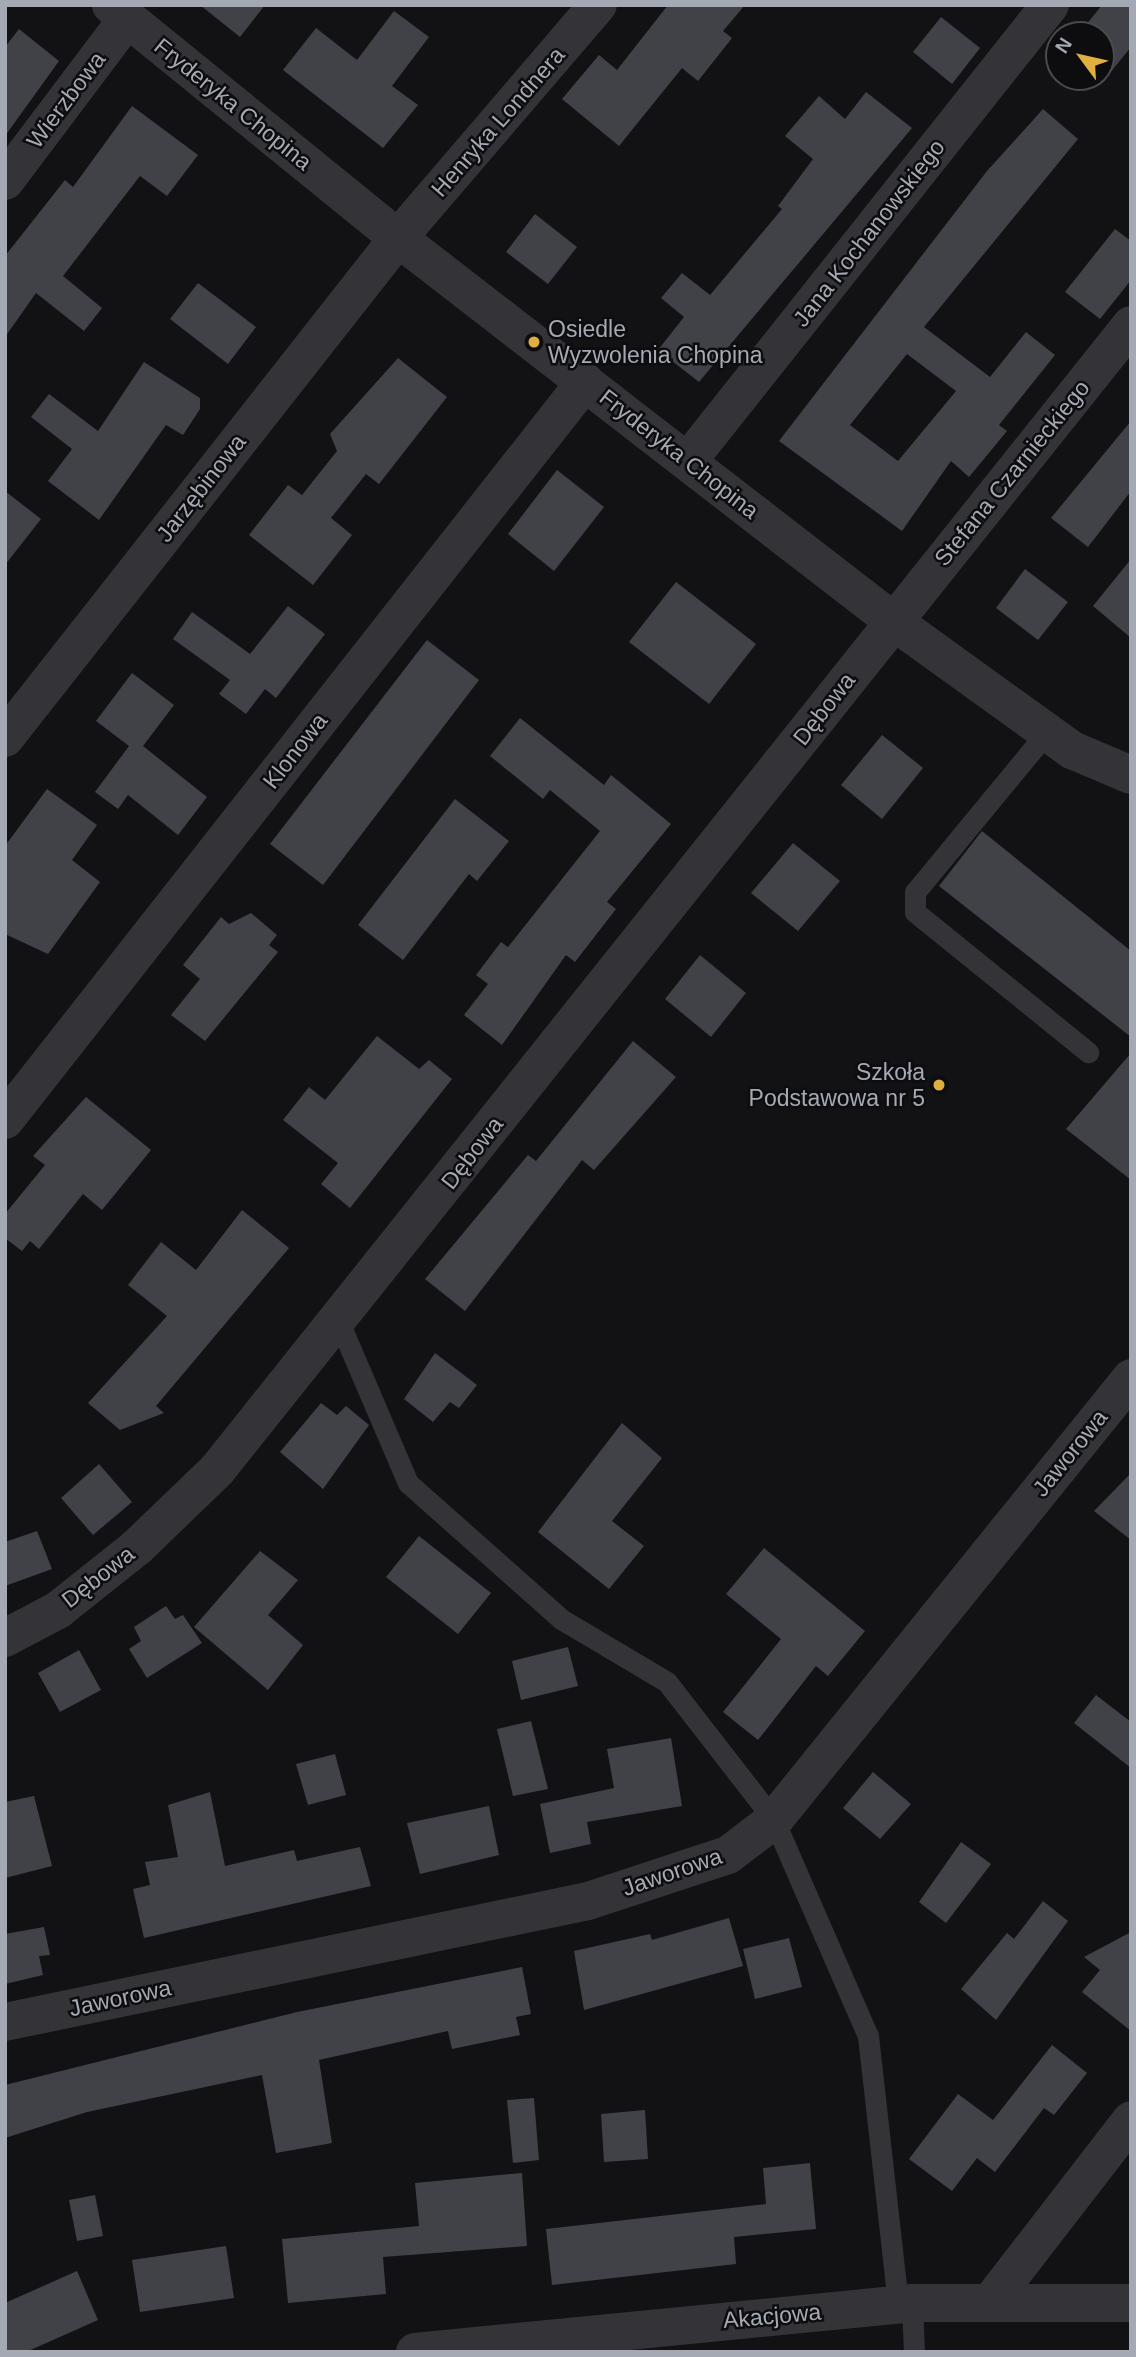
<!DOCTYPE html>
<meta charset="utf-8">
<style>
body{margin:0}
#map{position:relative;width:1136px;height:2357px;overflow:hidden;background:#121214;font-family:Helvetica,sans-serif}
div>[style]{position:absolute}
[style*='--x']{left:calc(var(--x)*1px);top:calc(var(--y)*1px);width:calc(var(--w)*1px);rotate:calc(var(--a)*1deg)}
.building>*{inset:0;background:#414247}
.lane>*{height:21px;margin:-10.5px;padding:0 10.5px;transform-origin:10.5px;border-radius:10.5px;background:#343438}
.street>*{height:38px;margin:-19px;padding:0 19px;transform-origin:19px;border-radius:19px;background:#343438}
.dots>*{width:19px;height:19px;translate:-50% -50%;box-sizing:border-box;border:4px solid #0d0d0f;border-radius:50%}
span{translate:-50% -50%;white-space:nowrap;text-align:center;line-height:1.15;-webkit-text-stroke:5px #0d0d0f;paint-order:stroke}
.street-label{font-size:23px;color:#a5a9b3}
.poi-label{font-size:23px;color:#a5a9b3}
.left{translate:0 -50%;text-align:left}
.right{translate:-100% -50%;text-align:right}
.frame{position:absolute;inset:0;border:7px solid #a5a9b3;pointer-events:none}
.north{position:absolute;left:1045px;top:21px;width:70px;height:70px;box-sizing:border-box;background:#0d0d0f;border:2px solid #4a4b51;border-radius:50%;rotate:303deg;font-size:19px;font-weight:700;line-height:28px;text-align:center;color:#a5a9b3}
.north::after{content:'';display:block;margin:auto;width:24px;height:32px;background:#dfaf3f;clip-path:polygon(50% 0,100% 100%,50% 72%,0 100%)}
</style>
<div id="map">
<div class="building">
<i style="clip-path:polygon(200px 5px,265px 5px,240px 37px)"></i>
<i style="clip-path:polygon(668px 5px,745px 5px,723px 31px,732px 38px,698px 81px,682px 68px,619px 146px,562px 99px,599px 55px,617px 70px)"></i>
<i style="clip-path:polygon(1102px 5px,1131px 5px,1131px 47px,1101px 84px,1101px 35px,1078px 35px)"></i>
<i style="clip-path:polygon(394px 11px,429px 37px,392px 86px,418px 105px,383px 148px,283px 70px,316px 28px,357px 60px)"></i>
<i style="clip-path:polygon(941px 17px,980px 48px,952px 84px,913px 52px)"></i>
<i style="clip-path:polygon(19px 29px,59px 61px,5px 136px,5px 47px)"></i>
<i style="clip-path:polygon(866px 92px,912px 128px,699px 382px,658px 350px,684px 317px,661px 298px,682px 273px,710px 295px,782px 209px,778px 206px,813px 159px,785px 136px,819px 96px,845px 119px)"></i>
<i style="clip-path:polygon(132px 106px,198px 155px,167px 196px,140px 176px,63px 276px,102px 308px,84px 331px,36px 293px,5px 337px,5px 256px,65px 180px,73px 187px)"></i>
<i style="clip-path:polygon(evenodd,1043px 109px,1078px 139px,924px 327px,990px 377px,1026px 332px,1055px 355px,999px 425px,1007px 431px,969px 477px,951px 461px,902px 531px,779px 441px,987px 171px,1043px 109px,907px 354px,956px 391px,898px 461px,850px 425px,907px 354px)"></i>
<i style="clip-path:polygon(535px 214px,577px 247px,548px 284px,506px 252px)"></i>
<i style="clip-path:polygon(1115px 229px,1131px 241px,1131px 280px,1100px 319px,1065px 292px)"></i>
<i style="clip-path:polygon(198px 283px,256px 327px,228px 364px,170px 319px)"></i>
<i style="clip-path:polygon(398px 358px,447px 397px,379px 484px,366px 474px,331px 518px,352px 535px,313px 585px,249px 535px,288px 485px,302px 495px,337px 451px,330px 434px)"></i>
<i style="clip-path:polygon(144px 362px,200px 398px,200px 409px,183px 435px,166px 425px,99px 520px,48px 481px,72px 449px,31px 417px,49px 394px,98px 431px)"></i>
<i style="clip-path:polygon(1131px 421px,1131px 491px,1088px 547px,1051px 518px)"></i>
<i style="clip-path:polygon(557px 470px,604px 507px,554px 571px,508px 534px)"></i>
<i style="clip-path:polygon(5px 491px,41px 519px,5px 565px)"></i>
<i style="clip-path:polygon(1131px 559px,1131px 638px,1093px 606px)"></i>
<i style="clip-path:polygon(1025px 569px,1068px 602px,1038px 640px,996px 608px)"></i>
<i style="clip-path:polygon(676px 582px,756px 644px,709px 704px,629px 642px)"></i>
<i style="clip-path:polygon(288px 606px,325px 634px,276px 698px,265px 689px,246px 714px,219px 694px,230px 680px,173px 639px,192px 612px,250px 654px)"></i>
<i style="clip-path:polygon(427px 640px,479px 680px,323px 885px,270px 844px)"></i>
<i style="clip-path:polygon(132px 673px,174px 705px,143px 746px,207px 797px,178px 835px,128px 795px,118px 809px,95px 792px,129px 746px,96px 721px)"></i>
<i style="clip-path:polygon(520px 718px,604px 785px,611px 775px,671px 824px,607px 902px,616px 909px,575px 962px,566px 955px,502px 1045px,464px 1015px,488px 984px,476px 975px,501px 942px,508px 947px,600px 831px,550px 790px,543px 799px,490px 756px)"></i>
<i style="clip-path:polygon(882px 735px,923px 768px,882px 819px,841px 785px)"></i>
<i style="clip-path:polygon(47px 789px,97px 825px,72px 860px,100px 882px,48px 954px,5px 934px,5px 846px)"></i>
<i style="clip-path:polygon(455px 799px,509px 841px,477px 881px,469px 874px,403px 960px,358px 925px)"></i>
<i style="clip-path:polygon(982px 831px,1131px 951px,1131px 1037px,939px 886px)"></i>
<i style="clip-path:polygon(793px 843px,840px 881px,798px 931px,751px 893px)"></i>
<i style="clip-path:polygon(251px 913px,277px 935px,269px 945px,278px 952px,205px 1041px,171px 1015px,200px 979px,183px 965px,221px 917px,229px 924px)"></i>
<i style="clip-path:polygon(700px 955px,746px 993px,711px 1037px,665px 999px)"></i>
<i style="clip-path:polygon(377px 1036px,419px 1069px,429px 1060px,452px 1079px,350px 1208px,321px 1184px,338px 1163px,283px 1120px,309px 1087px,325px 1100px)"></i>
<i style="clip-path:polygon(633px 1041px,676px 1077px,594px 1170px,582px 1160px,465px 1311px,425px 1279px,528px 1155px,536px 1161px)"></i>
<i style="clip-path:polygon(1131px 1053px,1131px 1180px,1066px 1129px)"></i>
<i style="clip-path:polygon(86px 1097px,151px 1150px,102px 1210px,83px 1194px,39px 1249px,30px 1241px,22px 1251px,5px 1238px,5px 1214px,45px 1165px,33px 1156px)"></i>
<i style="clip-path:polygon(242px 1210px,289px 1248px,156px 1406px,164px 1413px,120px 1430px,88px 1403px,167px 1316px,128px 1285px,161px 1242px,196px 1270px)"></i>
<i style="clip-path:polygon(435px 1353px,477px 1385px,459px 1408px,450px 1402px,433px 1422px,404px 1399px)"></i>
<i style="clip-path:polygon(321px 1403px,337px 1415px,346px 1406px,369px 1425px,323px 1489px,280px 1452px)"></i>
<i style="clip-path:polygon(622px 1423px,662px 1458px,612px 1521px,644px 1546px,609px 1589px,538px 1532px)"></i>
<i style="clip-path:polygon(99px 1464px,132px 1502px,93px 1535px,61px 1498px)"></i>
<i style="clip-path:polygon(1131px 1473px,1131px 1540px,1094px 1511px)"></i>
<i style="clip-path:polygon(37px 1531px,52px 1569px,5px 1586px,5px 1542px)"></i>
<i style="clip-path:polygon(419px 1536px,491px 1593px,458px 1634px,386px 1577px)"></i>
<i style="clip-path:polygon(764px 1548px,865px 1631px,828px 1676px,816px 1666px,758px 1740px,723px 1712px,781px 1639px,726px 1594px)"></i>
<i style="clip-path:polygon(260px 1551px,298px 1580px,268px 1615px,303px 1645px,268px 1690px,194px 1627px)"></i>
<i style="clip-path:polygon(166px 1606px,175px 1619px,183px 1615px,202px 1643px,147px 1678px,129px 1649px,141px 1641px,134px 1627px)"></i>
<i style="clip-path:polygon(568px 1647px,578px 1686px,521px 1700px,512px 1661px)"></i>
<i style="clip-path:polygon(79px 1650px,101px 1690px,60px 1712px,38px 1673px)"></i>
<i style="clip-path:polygon(1096px 1695px,1131px 1722px,1131px 1768px,1074px 1723px)"></i>
<i style="clip-path:polygon(531px 1721px,548px 1789px,513px 1796px,497px 1729px)"></i>
<i style="clip-path:polygon(671px 1738px,682px 1806px,587px 1822px,591px 1844px,550px 1853px,540px 1804px,614px 1788px,607px 1749px)"></i>
<i style="clip-path:polygon(335px 1754px,346px 1795px,308px 1805px,296px 1764px)"></i>
<i style="clip-path:polygon(873px 1772px,911px 1804px,880px 1839px,843px 1808px)"></i>
<i style="clip-path:polygon(210px 1792px,225px 1866px,294px 1850px,297px 1861px,360px 1847px,371px 1886px,144px 1938px,133px 1889px,150px 1885px,145px 1862px,178px 1857px,168px 1805px)"></i>
<i style="clip-path:polygon(34px 1796px,52px 1866px,5px 1878px,5px 1802px)"></i>
<i style="clip-path:polygon(489px 1806px,499px 1855px,420px 1874px,407px 1823px)"></i>
<i style="clip-path:polygon(961px 1842px,991px 1864px,946px 1923px,919px 1902px)"></i>
<i style="clip-path:polygon(1043px 1901px,1068px 1921px,996px 2020px,961px 1989px,1007px 1933px,1014px 1939px)"></i>
<i style="clip-path:polygon(729px 1918px,743px 1966px,584px 2010px,574px 1951px,650px 1934px,652px 1940px)"></i>
<i style="clip-path:polygon(44px 1927px,50px 1955px,39px 1956px,43px 1975px,5px 1984px,5px 1934px)"></i>
<i style="clip-path:polygon(1131px 1932px,1131px 2031px,1082px 1992px,1100px 1970px,1084px 1957px)"></i>
<i style="clip-path:polygon(789px 1938px,802px 1987px,755px 1999px,743px 1949px)"></i>
<i style="clip-path:polygon(522px 1967px,531px 2014px,516px 2017px,520px 2035px,452px 2049px,448px 2031px,319px 2060px,332px 2143px,276px 2153px,262px 2075px,87px 2112px,5px 2138px,5px 2085px,297px 2012px)"></i>
<i style="clip-path:polygon(1052px 2045px,1087px 2073px,1054px 2115px,1044px 2108px,995px 2172px,977px 2158px,952px 2191px,909px 2159px,958px 2094px,993px 2120px)"></i>
<i style="clip-path:polygon(534px 2098px,539px 2160px,513px 2163px,507px 2100px)"></i>
<i style="clip-path:polygon(645px 2110px,648px 2159px,604px 2162px,601px 2114px)"></i>
<i style="clip-path:polygon(810px 2163px,816px 2229px,734px 2237px,736px 2264px,552px 2285px,546px 2229px,766px 2204px,763px 2168px)"></i>
<i style="clip-path:polygon(522px 2173px,527px 2246px,383px 2257px,386px 2294px,288px 2303px,282px 2239px,419px 2226px,415px 2183px)"></i>
<i style="clip-path:polygon(95px 2195px,103px 2236px,77px 2241px,69px 2200px)"></i>
<i style="clip-path:polygon(226px 2246px,234px 2298px,140px 2312px,132px 2260px)"></i>
<i style="clip-path:polygon(77px 2271px,98px 2320px,26px 2352px,5px 2352px,5px 2303px)"></i>
</div>
<div class="lane">
<i style="--x:1047;--y:732;--w:207;--a:129.5"></i>
<i style="--x:915;--y:892;--w:20;--a:90"></i>
<i style="--x:915;--y:912;--w:223;--a:39"></i>
<i style="--x:339;--y:1322;--w:175;--a:66.8"></i>
<i style="--x:408;--y:1483;--w:205;--a:41.6"></i>
<i style="--x:561;--y:1619;--w:123;--a:30.7"></i>
<i style="--x:667;--y:1682;--w:175;--a:52.2"></i>
<i style="--x:774;--y:1820;--w:236;--a:66.5"></i>
<i style="--x:868;--y:2036;--w:270;--a:83.6"></i>
<i style="--x:912;--y:2303;--w:49;--a:87.7"></i>
</div>
<div class="street">
<i style="--x:111;--y:5;--w:370;--a:39.1"></i>
<i style="--x:398;--y:238;--w:626;--a:37.73"></i>
<i style="--x:893;--y:621;--w:221;--a:35.8"></i>
<i style="--x:1072;--y:750;--w:64;--a:23"></i>
<i style="--x:5;--y:181;--w:203;--a:-53"></i>
<i style="--x:688;--y:461;--w:582;--a:-51.56"></i>
<i style="--x:5;--y:738;--w:636;--a:-51.83"></i>
<i style="--x:398;--y:238;--w:307;--a:-49.4"></i>
<i style="--x:5;--y:1120;--w:939;--a:-51.84"></i>
<i style="--x:5;--y:1638;--w:60;--a:-27.8"></i>
<i style="--x:58;--y:1610;--w:100;--a:-38.5"></i>
<i style="--x:136;--y:1548;--w:112;--a:-43.9"></i>
<i style="--x:217;--y:1470;--w:1465;--a:-51.4"></i>
<i style="--x:5;--y:2022;--w:595;--a:-11.73"></i>
<i style="--x:588;--y:1901;--w:147;--a:-18.2"></i>
<i style="--x:728;--y:1855;--w:58;--a:-37.3"></i>
<i style="--x:774;--y:1820;--w:568;--a:-51.07"></i>
<i style="--x:992;--y:2300;--w:227;--a:-52.3"></i>
<i style="--x:415;--y:2352;--w:499;--a:-5.6"></i>
<i style="--x:912;--y:2303;--w:219;--a:0"></i>
</div>
<div class="dots">
<i style="left:534px;top:342px;background:#dfaf3f"></i>
<i style="left:939px;top:1085px;background:#dfaf3f"></i>
</div>
<div class="street-label">
<span style="left:66px;top:100px;rotate:-53deg">Wierzbowa</span>
<span style="left:233px;top:104px;rotate:39deg">Fryderyka Chopina</span>
<span style="left:498px;top:122px;rotate:-49deg">Henryka Londnera</span>
<span style="left:869px;top:233px;rotate:-52deg">Jana Kochanowskiego</span>
<span style="left:679px;top:454px;rotate:38deg">Fryderyka Chopina</span>
<span style="left:1012px;top:473px;rotate:-51deg">Stefana Czarnieckiego</span>
<span style="left:201px;top:488px;rotate:-52deg">Jarzębinowa</span>
<span style="left:824px;top:709px;rotate:-52deg">Dębowa</span>
<span style="left:295px;top:751px;rotate:-52deg">Klonowa</span>
<span style="left:472px;top:1153px;rotate:-52deg">Dębowa</span>
<span style="left:1070px;top:1453px;rotate:-51deg">Jaworowa</span>
<span style="left:98px;top:1577px;rotate:-38deg">Dębowa</span>
<span style="left:672px;top:1872px;rotate:-19deg">Jaworowa</span>
<span style="left:120px;top:1998px;rotate:-12deg">Jaworowa</span>
<span style="left:772px;top:2316px;rotate:-5deg">Akacjowa</span>
</div>
<div class="poi-label">
<span class="left" style="left:548px;top:342px">Osiedle<br>Wyzwolenia Chopina</span>
<span class="right" style="left:925px;top:1085px">Szkoła<br>Podstawowa nr 5</span>
</div>
<div class="frame"></div>
<div class="north">N</div>
</div>
